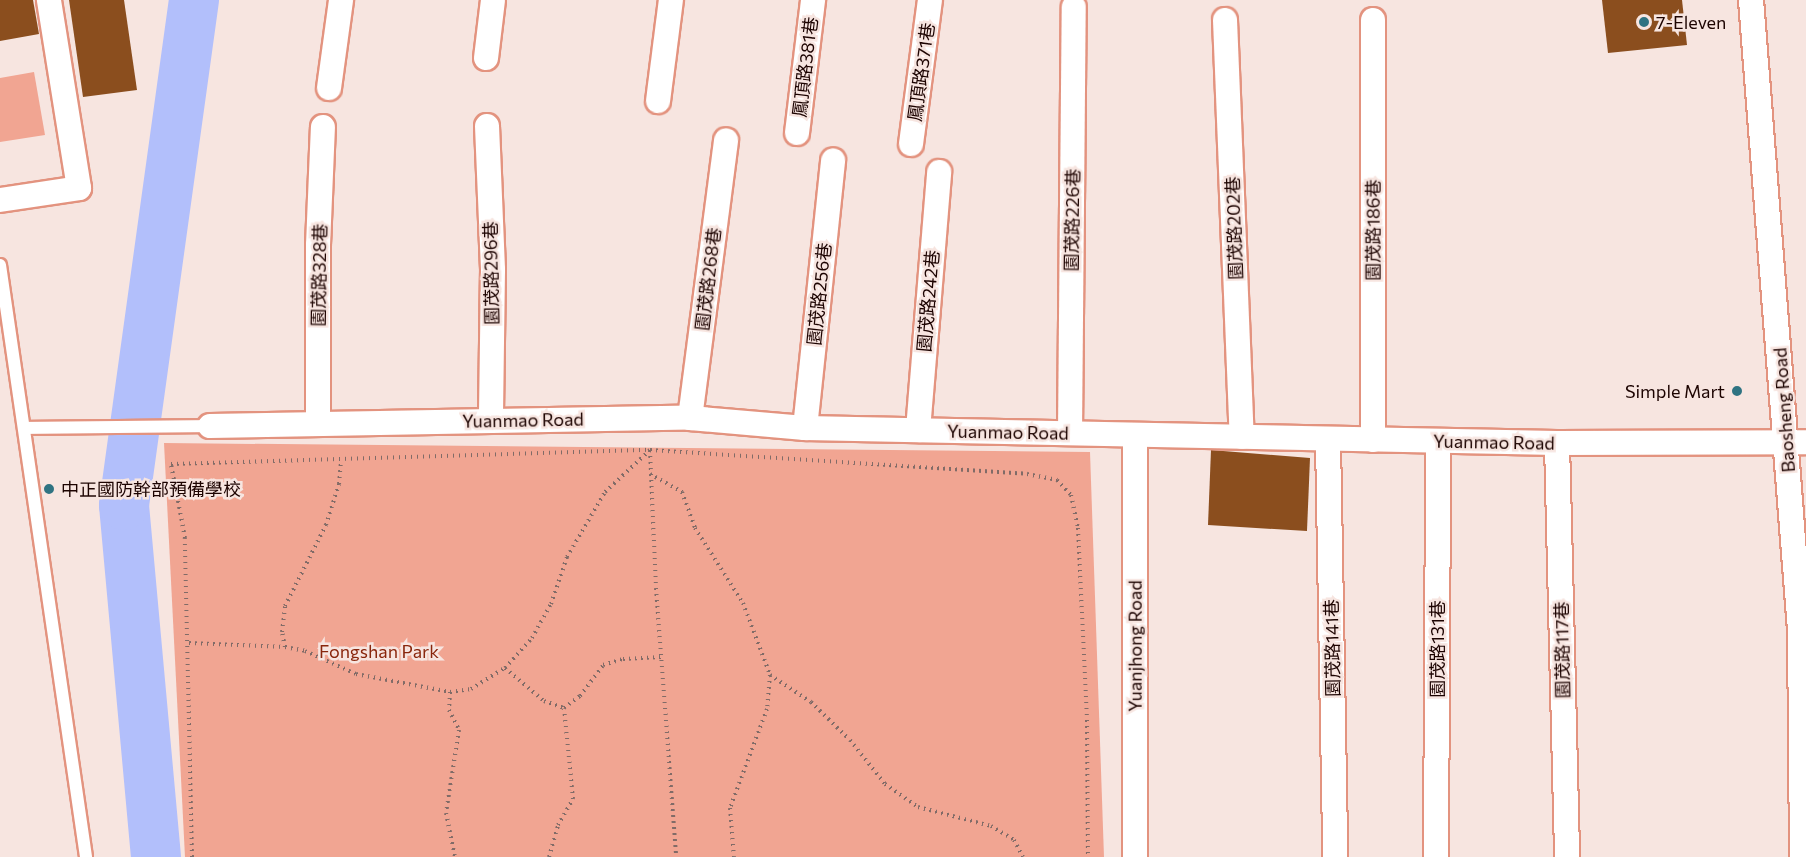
<!DOCTYPE html>
<meta charset="utf-8">
<style>
body{margin:0}
#map{position:relative;width:1806px;height:857px;overflow:hidden;background:#f7e5e0;font-family:Commissioner,"Noto Sans TC",sans-serif}
div>[style]{position:absolute}
[style*='--x']{left:calc(var(--x)*1px);top:calc(var(--y)*1px);width:calc(var(--w)*1px);rotate:calc(var(--a)*1deg)}
.green>*{inset:0;background:#f1a592}
.river>*{height:50px;margin:-25px;padding:0 25px;transform-origin:25px;border-radius:25px;background:#b2bffb}
.building>*{inset:0;background:#8b4e1e}
.path>*{height:4px;margin-top:-2px;transform-origin:0;background:repeating-linear-gradient(90deg,#816b67 0 1.5px,transparent 0 6px)}
.roads{filter:drop-shadow(2px 0 #e3937f) drop-shadow(-2px 0 #e3937f) drop-shadow(0 2px #e3937f) drop-shadow(0 -2px #e3937f)}
.service>*{height:12px;margin:-6px;padding:0 6px;transform-origin:6px;border-radius:6px;background:#fff}
.minor>*{height:24px;margin:-12px;padding:0 12px;transform-origin:12px;border-radius:12px;background:#fff}
.dots>*{width:16px;height:16px;translate:-50% -50%;box-sizing:border-box;border:3px solid #f7e5e0;border-radius:50%}
span{translate:-50% -50%;white-space:nowrap;text-align:center;line-height:1.15;-webkit-text-stroke:5px #f7e5e0;paint-order:stroke}
.poi-label{font-size:18px;color:#1c0300}
.left{translate:0 -50%;text-align:left}
.right{translate:-100% -50%;text-align:right}
.street-label{font-size:18px;color:#1c0300}
.park-label{font-size:18px;color:#89260c}
</style>
<div id="map">
<div class="green">
<i style="clip-path:polygon(34px 72px,45px 135px,0 142px,0 78px)"></i>
<i style="clip-path:polygon(164px 443px,1090px 452px,1104px 857px,185px 857px)"></i>
</div>
<div class="river">
<i style="--x:156;--y:857;--w:353;--a:-95.2"></i>
<i style="--x:124;--y:505;--w:510;--a:-82.11"></i>
</div>
<div class="building">
<i style="clip-path:polygon(0 0,33px 0,39px 34px,0 41px)"></i>
<i style="clip-path:polygon(69px 0,124px 0,137px 90px,83px 97px)"></i>
<i style="clip-path:polygon(1602px 0,1682px 0,1687px 45px,1608px 53px)"></i>
<i style="clip-path:polygon(1211px 450px,1310px 458px,1307px 531px,1208px 525px)"></i>
</div>
<div class="path">
<i style="--x:650;--y:474;--w:37;--a:29"></i>
<i style="--x:682;--y:492;--w:38;--a:70"></i>
<i style="--x:695;--y:528;--w:89;--a:57.4"></i>
<i style="--x:743;--y:603;--w:77;--a:69.4"></i>
<i style="--x:770;--y:675;--w:34;--a:95"></i>
<i style="--x:767;--y:709;--w:106;--a:110.5"></i>
<i style="--x:730;--y:808;--w:49;--a:85.3"></i>
<i style="--x:189;--y:643;--w:96;--a:2.4"></i>
<i style="--x:285;--y:647;--w:20;--a:11"></i>
<i style="--x:305;--y:651;--w:56;--a:24.3"></i>
<i style="--x:356;--y:674;--w:96;--a:10.8"></i>
<i style="--x:450;--y:692;--w:21;--a:-8"></i>
<i style="--x:471;--y:689;--w:40;--a:-32"></i>
<i style="--x:505;--y:668;--w:40;--a:-48"></i>
<i style="--x:532;--y:638;--w:39;--a:-61"></i>
<i style="--x:551;--y:604;--w:50;--a:-71.2"></i>
<i style="--x:567;--y:557;--w:75;--a:-59.7"></i>
<i style="--x:605;--y:492;--w:62;--a:-43"></i>
<i style="--x:650;--y:450;--w:138;--a:87.5"></i>
<i style="--x:656;--y:588;--w:270;--a:85.7"></i>
<i style="--x:285;--y:647;--w:15;--a:-101"></i>
<i style="--x:282;--y:632;--w:26;--a:-83"></i>
<i style="--x:285;--y:606;--w:91;--a:-63.2"></i>
<i style="--x:326;--y:525;--w:43;--a:-72.4"></i>
<i style="--x:339;--y:484;--w:24;--a:-85"></i>
<i style="--x:505;--y:668;--w:51;--a:40.2"></i>
<i style="--x:544;--y:701;--w:21;--a:19"></i>
<i style="--x:564;--y:708;--w:20;--a:-37"></i>
<i style="--x:580;--y:696;--w:39;--a:-53"></i>
<i style="--x:603;--y:665;--w:21;--a:-17"></i>
<i style="--x:623;--y:659;--w:38;--a:-3"></i>
<i style="--x:770;--y:675;--w:49;--a:33.4"></i>
<i style="--x:811;--y:702;--w:54;--a:44.3"></i>
<i style="--x:850;--y:740;--w:56;--a:51.5"></i>
<i style="--x:885;--y:784;--w:40;--a:34.9"></i>
<i style="--x:918;--y:807;--w:75;--a:14.6"></i>
<i style="--x:991;--y:826;--w:27;--a:31"></i>
<i style="--x:1014;--y:840;--w:19;--a:62"></i>
<i style="--x:450;--y:692;--w:18;--a:93"></i>
<i style="--x:449;--y:710;--w:22;--a:63"></i>
<i style="--x:459;--y:730;--w:84;--a:98.9"></i>
<i style="--x:446;--y:813;--w:45;--a:78.4"></i>
<i style="--x:192;--y:857;--w:319;--a:-91.3"></i>
<i style="--x:185;--y:538;--w:75;--a:-100.7"></i>
<i style="--x:171;--y:464;--w:479;--a:-1.7"></i>
<i style="--x:650;--y:450;--w:378;--a:3.6"></i>
<i style="--x:1027;--y:474;--w:31;--a:11"></i>
<i style="--x:1057;--y:480;--w:21;--a:47"></i>
<i style="--x:1071;--y:495;--w:34;--a:78"></i>
<i style="--x:1078;--y:528;--w:192;--a:87.3"></i>
<i style="--x:1087;--y:720;--w:137;--a:89.6"></i>
<i style="--x:549;--y:857;--w:33;--a:-74"></i>
<i style="--x:558;--y:825;--w:30;--a:-60"></i>
<i style="--x:573;--y:799;--w:91;--a:-95.6"></i>
</div>
<div class="roads">
<div class="service">
<i style="--x:0;--y:265;--w:598;--a:81.73"></i>
<i style="--x:24;--y:428;--w:186;--a:-0.6"></i>
</div>
<div class="minor">
<i style="--x:1751;--y:0;--w:631;--a:85.55"></i>
<i style="--x:1800;--y:629;--w:228;--a:89.5"></i>
<i style="--x:1225;--y:20;--w:417;--a:87.7"></i>
<i style="--x:486;--y:58;--w:58;--a:-83.1"></i>
<i style="--x:329;--y:88;--w:89;--a:-82.2"></i>
<i style="--x:658;--y:101;--w:102;--a:-82.7"></i>
<i style="--x:487;--y:126;--w:144;--a:87.6"></i>
<i style="--x:493;--y:270;--w:151;--a:90.8"></i>
<i style="--x:797;--y:133;--w:134;--a:-83.1"></i>
<i style="--x:911;--y:144;--w:145;--a:-82.5"></i>
<i style="--x:0;--y:200;--w:80;--a:-8.6"></i>
<i style="--x:79;--y:188;--w:190;--a:-99.1"></i>
<i style="--x:690;--y:418;--w:280;--a:-82.6"></i>
<i style="--x:318;--y:424;--w:179;--a:-90"></i>
<i style="--x:318;--y:245;--w:118;--a:-87.6"></i>
<i style="--x:210;--y:426;--w:480;--a:-1"></i>
<i style="--x:690;--y:418;--w:115;--a:5"></i>
<i style="--x:805;--y:428;--w:752;--a:1.14"></i>
<i style="--x:1557;--y:443;--w:249;--a:-0.2"></i>
<i style="--x:805;--y:428;--w:269;--a:-84"></i>
<i style="--x:918;--y:430;--w:259;--a:-85.3"></i>
<i style="--x:1070;--y:433;--w:426;--a:-89.5"></i>
<i style="--x:1328;--y:439;--w:418;--a:89"></i>
<i style="--x:1373;--y:440;--w:420;--a:-90"></i>
<i style="--x:1557;--y:443;--w:414;--a:88.6"></i>
<i style="--x:1135;--y:857;--w:422;--a:-90"></i>
<i style="--x:1436;--y:857;--w:416;--a:-89.7"></i>
</div>
</div>
<div class="dots">
<i style="left:1644px;top:22px;background:#2f7382"></i>
<i style="left:1737px;top:391px;background:#2f7382"></i>
<i style="left:49px;top:489px;background:#2f7382"></i>
</div>
<div class="poi-label">
<span class="left" style="left:1656px;top:22px">7-Eleven</span>
<span class="right" style="left:1725px;top:391px">Simple Mart</span>
<span class="left" style="left:61px;top:489px">中正國防幹部預備學校</span>
</div>
<div class="street-label">
<span style="left:805px;top:67px;rotate:-83deg">鳳頂路381巷</span>
<span style="left:921px;top:72px;rotate:-82deg">鳳頂路371巷</span>
<span style="left:1072px;top:220px;rotate:-89deg">園茂路226巷</span>
<span style="left:1234px;top:228px;rotate:-92deg">園茂路202巷</span>
<span style="left:1373px;top:230px;rotate:-90deg">園茂路186巷</span>
<span style="left:491px;top:273px;rotate:-91deg">園茂路296巷</span>
<span style="left:319px;top:275px;rotate:-89deg">園茂路328巷</span>
<span style="left:708px;top:279px;rotate:-83deg">園茂路268巷</span>
<span style="left:819px;top:294px;rotate:-84deg">園茂路256巷</span>
<span style="left:928px;top:301px;rotate:-85deg">園茂路242巷</span>
<span style="left:1784px;top:410px;rotate:-94deg">Baosheng Road</span>
<span style="left:523px;top:420px;rotate:-1deg">Yuanmao Road</span>
<span style="left:1008px;top:432px;rotate:1deg">Yuanmao Road</span>
<span style="left:1494px;top:442px;rotate:1deg">Yuanmao Road</span>
<span style="left:1135px;top:646px;rotate:-90deg">Yuanjhong Road</span>
<span style="left:1332px;top:648px;rotate:-91deg">園茂路141巷</span>
<span style="left:1437px;top:649px;rotate:-90deg">園茂路131巷</span>
<span style="left:1562px;top:650px;rotate:-91deg">園茂路117巷</span>
</div>
<div class="park-label">
<span style="left:379px;top:651px">Fongshan Park</span>
</div>
</div>
